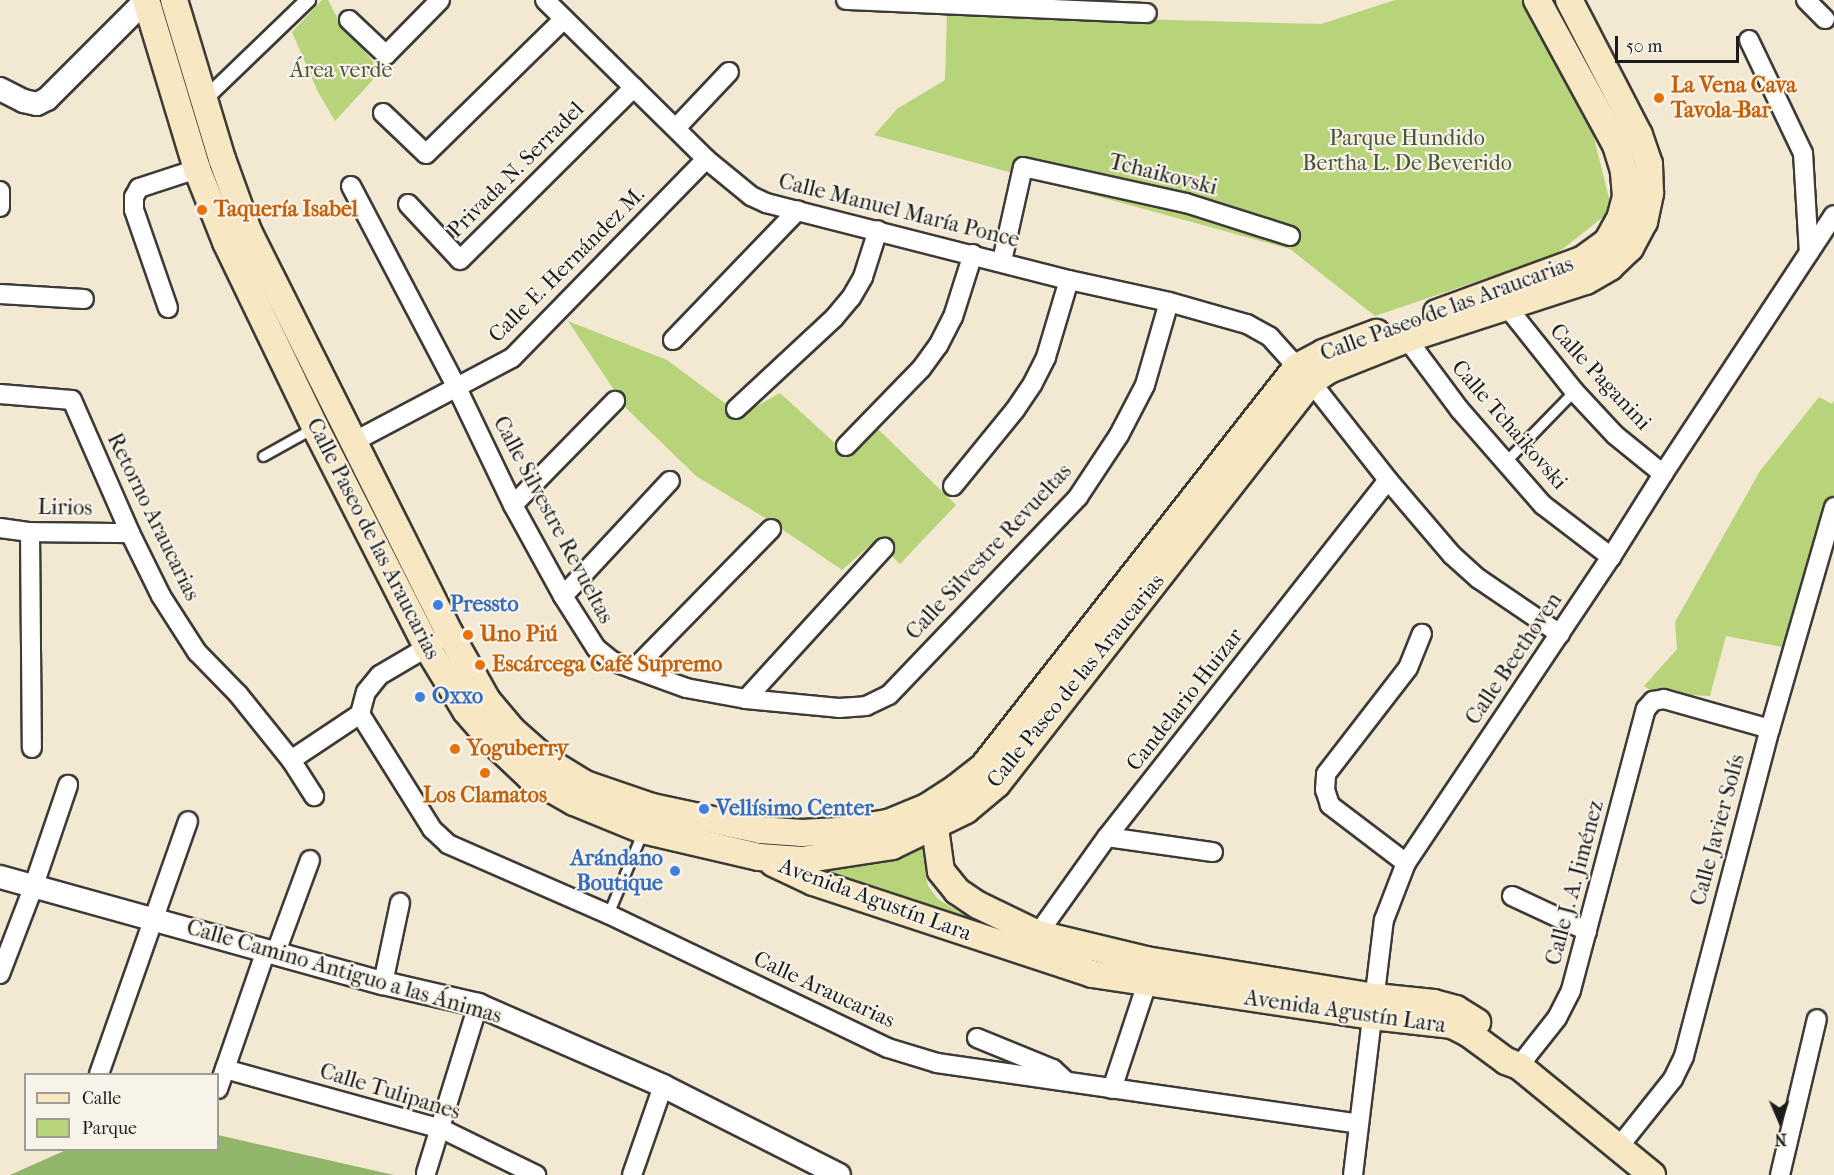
<!DOCTYPE html>
<meta charset="utf-8">
<style>
body{margin:0}
#map{position:relative;width:1834px;height:1175px;overflow:hidden;background:#f3e9d3;font-family:"IM FELL French Canon",serif}
div>[style]{position:absolute}
[style*='--x']{left:calc(var(--x)*1px);top:calc(var(--y)*1px);width:calc(var(--w)*1px);rotate:calc(var(--a)*1deg)}
.green>*{inset:0;background:#b7d47a}
.forest>*{inset:0;background:#91b66a}
.roads{filter:drop-shadow(2px 0 #3c3b37) drop-shadow(-2px 0 #3c3b37) drop-shadow(0 2px #3c3b37) drop-shadow(0 -2px #3c3b37)}
.service>*{height:9px;margin:-4.5px;padding:0 4.5px;transform-origin:4.5px;border-radius:4.5px;background:#fff}
.pedestrian>*{height:14px;margin:-7px;padding:0 7px;transform-origin:7px;border-radius:7px;background:#fff}
.minor>*{height:18px;margin:-9px;padding:0 9px;transform-origin:9px;border-radius:9px;background:#fff}
.tertiary>*{height:22px;margin:-11px;padding:0 11px;transform-origin:11px;border-radius:11px;background:#fff}
.secondary>*{height:26px;margin:-13px;padding:0 13px;transform-origin:13px;border-radius:13px;background:#f7e8c3}
.dots>*{width:16px;height:16px;translate:-50% -50%;box-sizing:border-box;border:3px solid #f7f3e8;border-radius:50%}
span{translate:-50% -50%;white-space:nowrap;text-align:center;line-height:1.15;-webkit-text-stroke:4.5px #f7f3e8;paint-order:stroke}
.park-label{font-size:22px;color:#4a5338}
.food-label{font-size:22px;color:#c56008;font-weight:700}
.left{translate:0 -50%;text-align:left}
.street-label{font-size:22px;color:#1c1c1c}
.shop-label{font-size:22px;color:#366cbe;font-weight:700}
.right{translate:-100% -50%;text-align:right}
.legend{position:absolute;left:24px;top:1073px;width:195px;height:78px;box-sizing:border-box;background:#f7f3e8;border:2px solid #9f9d96;margin:0;padding:8px 10px;list-style:none;font-size:18px;color:#1c1c1c}
.legend li{display:flex;align-items:center;gap:12px;height:30px}
.legend b{width:30px;border:2px solid #9f9d96}
.north{position:absolute;left:1750px;top:1091px;width:60px;height:60px;-webkit-text-stroke:4px #f7f3e8;paint-order:stroke;rotate:178deg;font-size:16px;font-weight:700;line-height:24px;text-align:center;color:#1c1c1c}
.north::after{content:'';display:block;margin:auto;width:21px;height:27px;background:#1c1c1c;clip-path:polygon(50% 0,100% 100%,50% 72%,0 100%)}
.scale{position:absolute;left:1615px;top:36px;width:124px;height:27px;box-sizing:border-box;border:3px solid #1c1c1c;border-top:0;padding-left:8px;font-size:18px;line-height:21px;white-space:nowrap;color:#1c1c1c;-webkit-text-stroke:4px #f7f3e8;paint-order:stroke}
</style>
<div id="map">
<div class="green">
<i style="clip-path:polygon(322px 0,328px 0,339px 21px,381px 71px,335px 121px,318px 92px,292px 32px)"></i>
<i style="clip-path:polygon(1395px 0,1528px 0,1583px 94px,1612px 210px,1555px 255px,1375px 316px,1290px 249px,874px 135px,897px 109px,945px 80px,947px 14px,1321px 24px)"></i>
<i style="clip-path:polygon(568px 321px,667px 360px,741px 415px,780px 393px,848px 455px,878px 429px,956px 505px,900px 564px,876px 540px,842px 570px,770px 521px,696px 476px,626px 408px)"></i>
<i style="clip-path:polygon(1819px 397px,1832px 404px,1834px 400px,1834px 506px,1787px 648px,1726px 636px,1710px 696px,1654px 693px,1644px 686px,1677px 649px,1675px 622px,1760px 471px)"></i>
<i style="clip-path:polygon(927px 845px,926px 875px,928px 886px,938px 899px,959px 912px,1016px 935px,1012px 943px,799px 869px)"></i>
</div>
<div class="forest">
<i style="clip-path:polygon(218px 1135px,394px 1175px,10px 1175px,66px 1150px,218px 1150px)"></i>
</div>
<div class="roads">
<div class="service">
<i style="--x:263;--y:456;--w:57;--a:-29.2"></i>
<i style="--x:1504;--y:463;--w:100;--a:-45.8"></i>
<i style="--x:608;--y:914;--w:88;--a:-67.2"></i>
</div>
<div class="pedestrian">
<i style="--x:203;--y:101;--w:146;--a:-43.9"></i>
</div>
<div class="minor">
<i style="--x:545;--y:0;--w:226;--a:44.6"></i>
<i style="--x:706;--y:159;--w:58;--a:39.4"></i>
<i style="--x:751;--y:196;--w:17;--a:25"></i>
<i style="--x:766;--y:203;--w:313;--a:14.3"></i>
<i style="--x:1069;--y:280;--w:102;--a:12.4"></i>
<i style="--x:1169;--y:302;--w:81;--a:15.8"></i>
<i style="--x:1247;--y:324;--w:26;--a:29"></i>
<i style="--x:1270;--y:337;--w:40;--a:48"></i>
<i style="--x:846;--y:0;--w:301;--a:2.5"></i>
<i style="--x:1806;--y:0;--w:27;--a:45"></i>
<i style="--x:349;--y:20;--w:51;--a:43.4"></i>
<i style="--x:386;--y:55;--w:77;--a:-45.5"></i>
<i style="--x:1749;--y:40;--w:125;--a:64.5"></i>
<i style="--x:1803;--y:153;--w:100;--a:86.6"></i>
<i style="--x:383;--y:113;--w:59;--a:43.6"></i>
<i style="--x:426;--y:154;--w:193;--a:-44.4"></i>
<i style="--x:676;--y:128;--w:77;--a:-46.6"></i>
<i style="--x:351;--y:186;--w:228;--a:62.3"></i>
<i style="--x:457;--y:388;--w:130;--a:64.4"></i>
<i style="--x:513;--y:505;--w:104;--a:61.2"></i>
<i style="--x:563;--y:596;--w:62;--a:57.6"></i>
<i style="--x:596;--y:648;--w:21;--a:39"></i>
<i style="--x:612;--y:661;--w:79;--a:20"></i>
<i style="--x:686;--y:688;--w:61;--a:10.4"></i>
<i style="--x:746;--y:699;--w:93;--a:5.5"></i>
<i style="--x:839;--y:708;--w:27;--a:-4"></i>
<i style="--x:866;--y:706;--w:25;--a:-26"></i>
<i style="--x:889;--y:695;--w:274;--a:-46.3"></i>
<i style="--x:1078;--y:497;--w:74;--a:-56.5"></i>
<i style="--x:1119;--y:435;--w:56;--a:-62.5"></i>
<i style="--x:1145;--y:385;--w:86;--a:-73.9"></i>
<i style="--x:0;--y:191;--w:16;--a:90"></i>
<i style="--x:408;--y:204;--w:76;--a:47.1"></i>
<i style="--x:460;--y:260;--w:245;--a:-44.8"></i>
<i style="--x:1002;--y:261;--w:96;--a:-77.4"></i>
<i style="--x:1023;--y:167;--w:167;--a:12.5"></i>
<i style="--x:1186;--y:203;--w:109;--a:17.6"></i>
<i style="--x:0;--y:294;--w:84;--a:3.4"></i>
<i style="--x:168;--y:308;--w:104;--a:-109.1"></i>
<i style="--x:134;--y:210;--w:13;--a:-90"></i>
<i style="--x:134;--y:197;--w:10;--a:-61"></i>
<i style="--x:139;--y:188;--w:61;--a:-18.1"></i>
<i style="--x:1508;--y:308;--w:106;--a:51.5"></i>
<i style="--x:1574;--y:391;--w:60;--a:47"></i>
<i style="--x:1615;--y:435;--w:62;--a:39.1"></i>
<i style="--x:1407;--y:339;--w:89;--a:53.3"></i>
<i style="--x:1460;--y:410;--w:126;--a:48.9"></i>
<i style="--x:1543;--y:505;--w:86;--a:37.4"></i>
<i style="--x:673;--y:340;--w:180;--a:-46.1"></i>
<i style="--x:1311;--y:382;--w:125;--a:51.8"></i>
<i style="--x:1388;--y:480;--w:99;--a:49.5"></i>
<i style="--x:1452;--y:555;--w:36;--a:42"></i>
<i style="--x:1479;--y:579;--w:98;--a:34.2"></i>
<i style="--x:0;--y:394;--w:72;--a:4.8"></i>
<i style="--x:72;--y:400;--w:145;--a:66.4"></i>
<i style="--x:130;--y:533;--w:70;--a:63.8"></i>
<i style="--x:161;--y:596;--w:67;--a:57.3"></i>
<i style="--x:197;--y:652;--w:59;--a:45.7"></i>
<i style="--x:238;--y:694;--w:85;--a:51.2"></i>
<i style="--x:291;--y:760;--w:43;--a:57.4"></i>
<i style="--x:736;--y:409;--w:134;--a:-42.9"></i>
<i style="--x:834;--y:318;--w:26;--a:-50"></i>
<i style="--x:851;--y:298;--w:24;--a:-60"></i>
<i style="--x:863;--y:277;--w:49;--a:-72.3"></i>
<i style="--x:355;--y:441;--w:178;--a:-27.9"></i>
<i style="--x:512;--y:358;--w:278;--a:-45.7"></i>
<i style="--x:846;--y:446;--w:107;--a:-45.8"></i>
<i style="--x:921;--y:369;--w:29;--a:-54"></i>
<i style="--x:938;--y:346;--w:33;--a:-63"></i>
<i style="--x:953;--y:317;--w:66;--a:-72.4"></i>
<i style="--x:953;--y:486;--w:98;--a:-50.8"></i>
<i style="--x:1015;--y:410;--w:32;--a:-56"></i>
<i style="--x:1033;--y:383;--w:29;--a:-63"></i>
<i style="--x:1046;--y:357;--w:80;--a:-73.4"></i>
<i style="--x:513;--y:505;--w:146;--a:-45.6"></i>
<i style="--x:0;--y:528;--w:30;--a:8"></i>
<i style="--x:30;--y:532;--w:100;--a:0.6"></i>
<i style="--x:30;--y:532;--w:216;--a:89.5"></i>
<i style="--x:563;--y:596;--w:157;--a:-47.1"></i>
<i style="--x:634;--y:669;--w:196;--a:-45.6"></i>
<i style="--x:746;--y:699;--w:205;--a:-47.6"></i>
<i style="--x:360;--y:714;--w:136;--a:57.9"></i>
<i style="--x:432;--y:829;--w:22;--a:43"></i>
<i style="--x:448;--y:844;--w:175;--a:23.6"></i>
<i style="--x:608;--y:914;--w:310;--a:25.6"></i>
<i style="--x:888;--y:1048;--w:51;--a:17"></i>
<i style="--x:937;--y:1063;--w:426;--a:8.2"></i>
<i style="--x:291;--y:760;--w:83;--a:-33.7"></i>
<i style="--x:360;--y:714;--w:23;--a:-75"></i>
<i style="--x:366;--y:692;--w:22;--a:-51"></i>
<i style="--x:380;--y:675;--w:65;--a:-30.5"></i>
<i style="--x:1107;--y:837;--w:107;--a:8.1"></i>
<i style="--x:1406;--y:863;--w:96;--a:-142.7"></i>
<i style="--x:1330;--y:805;--w:16;--a:-108"></i>
<i style="--x:1325;--y:790;--w:16;--a:-86"></i>
<i style="--x:1326;--y:774;--w:134;--a:-52.3"></i>
<i style="--x:1408;--y:668;--w:37;--a:-68"></i>
<i style="--x:1512;--y:896;--w:83;--a:25"></i>
<i style="--x:1032;--y:942;--w:129;--a:-54.5"></i>
<i style="--x:1107;--y:837;--w:454;--a:-51.8"></i>
<i style="--x:276;--y:952;--w:98;--a:-69.7"></i>
<i style="--x:0;--y:974;--w:92;--a:-69"></i>
<i style="--x:33;--y:888;--w:109;--a:-71.2"></i>
<i style="--x:383;--y:983;--w:82;--a:-78"></i>
<i style="--x:977;--y:1038;--w:82;--a:22.2"></i>
<i style="--x:1053;--y:1069;--w:18;--a:43"></i>
<i style="--x:1519;--y:1066;--w:61;--a:-51.6"></i>
<i style="--x:1557;--y:1018;--w:31;--a:-63"></i>
<i style="--x:1571;--y:990;--w:291;--a:-75.1"></i>
<i style="--x:1646;--y:709;--w:11;--a:-49"></i>
<i style="--x:1653;--y:701;--w:11;--a:-10"></i>
<i style="--x:1664;--y:699;--w:110;--a:15.8"></i>
<i style="--x:225;--y:1069;--w:225;--a:15.5"></i>
<i style="--x:442;--y:1129;--w:105;--a:26.1"></i>
<i style="--x:99;--y:1074;--w:268;--a:-70.6"></i>
<i style="--x:218;--y:1089;--w:147;--a:-70.9"></i>
<i style="--x:1112;--y:1089;--w:112;--a:-71.7"></i>
<i style="--x:1618;--y:1148;--w:88;--a:-51.4"></i>
<i style="--x:1673;--y:1079;--w:25;--a:-64"></i>
<i style="--x:1684;--y:1056;--w:338;--a:-75.3"></i>
<i style="--x:1770;--y:729;--w:231;--a:-73.9"></i>
<i style="--x:426;--y:1173;--w:176;--a:-72.8"></i>
<i style="--x:632;--y:1175;--w:94;--a:-70.8"></i>
<i style="--x:1353;--y:1175;--w:257;--a:-83.1"></i>
<i style="--x:1384;--y:920;--w:61;--a:-68.9"></i>
<i style="--x:1406;--y:863;--w:368;--a:-56.2"></i>
<i style="--x:1611;--y:557;--w:98;--a:-57.9"></i>
<i style="--x:1663;--y:474;--w:310;--a:-56.6"></i>
<i style="--x:1780;--y:1175;--w:160;--a:-76.7"></i>
</div>
<div class="tertiary">
<i style="--x:0;--y:89;--w:27;--a:27"></i>
<i style="--x:24;--y:101;--w:13;--a:13"></i>
<i style="--x:37;--y:104;--w:11;--a:-27"></i>
<i style="--x:47;--y:99;--w:140;--a:-45"></i>
<i style="--x:0;--y:877;--w:397;--a:15.5"></i>
<i style="--x:383;--y:983;--w:98;--a:13"></i>
<i style="--x:478;--y:1005;--w:202;--a:23.6"></i>
<i style="--x:663;--y:1086;--w:197;--a:26.8"></i>
</div>
<div class="secondary">
<i style="--x:146;--y:0;--w:177;--a:73.2"></i>
<i style="--x:197;--y:169;--w:79;--a:68.3"></i>
<i style="--x:226;--y:242;--w:205;--a:64.3"></i>
<i style="--x:315;--y:427;--w:247;--a:63"></i>
<i style="--x:427;--y:647;--w:75;--a:58.6"></i>
<i style="--x:466;--y:711;--w:41;--a:48.9"></i>
<i style="--x:493;--y:742;--w:51;--a:43.4"></i>
<i style="--x:530;--y:777;--w:51;--a:29.6"></i>
<i style="--x:574;--y:802;--w:74;--a:22.1"></i>
<i style="--x:643;--y:830;--w:119;--a:13.1"></i>
<i style="--x:759;--y:857;--w:43;--a:4"></i>
<i style="--x:802;--y:860;--w:91;--a:-8.8"></i>
<i style="--x:892;--y:846;--w:82;--a:-25.9"></i>
<i style="--x:966;--y:810;--w:40;--a:-40"></i>
<i style="--x:997;--y:784;--w:510;--a:-52.01"></i>
<i style="--x:1311;--y:382;--w:22;--a:-34"></i>
<i style="--x:1329;--y:370;--w:84;--a:-21.7"></i>
<i style="--x:1407;--y:339;--w:188;--a:-18"></i>
<i style="--x:1586;--y:281;--w:28;--a:-30"></i>
<i style="--x:1610;--y:267;--w:28;--a:-44"></i>
<i style="--x:1630;--y:248;--w:30;--a:-62"></i>
<i style="--x:1644;--y:222;--w:30;--a:-78"></i>
<i style="--x:1650;--y:193;--w:29;--a:-92"></i>
<i style="--x:1649;--y:164;--w:31;--a:-109"></i>
<i style="--x:1639;--y:135;--w:152;--a:-117.4"></i>
<i style="--x:174;--y:0;--w:166;--a:73.2"></i>
<i style="--x:222;--y:159;--w:77;--a:70.1"></i>
<i style="--x:248;--y:231;--w:451;--a:63.4"></i>
<i style="--x:450;--y:634;--w:76;--a:60.7"></i>
<i style="--x:487;--y:700;--w:38;--a:50"></i>
<i style="--x:511;--y:729;--w:47;--a:41.5"></i>
<i style="--x:546;--y:760;--w:46;--a:31.6"></i>
<i style="--x:585;--y:784;--w:71;--a:18.9"></i>
<i style="--x:652;--y:807;--w:110;--a:12"></i>
<i style="--x:760;--y:830;--w:42;--a:4.1"></i>
<i style="--x:802;--y:833;--w:37;--a:-3"></i>
<i style="--x:839;--y:831;--w:50;--a:-9.3"></i>
<i style="--x:888;--y:823;--w:42;--a:-22.3"></i>
<i style="--x:927;--y:807;--w:35;--a:-33"></i>
<i style="--x:956;--y:788;--w:34;--a:-38"></i>
<i style="--x:983;--y:767;--w:509;--a:-51.87"></i>
<i style="--x:1297;--y:367;--w:30;--a:-28"></i>
<i style="--x:1323;--y:353;--w:57;--a:-20.7"></i>
<i style="--x:1437;--y:313;--w:154;--a:-20.1"></i>
<i style="--x:1582;--y:260;--w:31;--a:-36"></i>
<i style="--x:1607;--y:242;--w:26;--a:-61"></i>
<i style="--x:1620;--y:219;--w:24;--a:-75"></i>
<i style="--x:1626;--y:196;--w:25;--a:-95"></i>
<i style="--x:1624;--y:171;--w:27;--a:-107"></i>
<i style="--x:1616;--y:145;--w:165;--a:-118.6"></i>
<i style="--x:935;--y:828;--w:43;--a:82.1"></i>
<i style="--x:941;--y:871;--w:26;--a:51"></i>
<i style="--x:957;--y:891;--w:25;--a:34"></i>
<i style="--x:978;--y:905;--w:67;--a:25.8"></i>
<i style="--x:1038;--y:934;--w:111;--a:13.5"></i>
<i style="--x:1146;--y:960;--w:232;--a:9.2"></i>
<i style="--x:1375;--y:997;--w:59;--a:5.8"></i>
<i style="--x:1434;--y:1003;--w:23;--a:15"></i>
<i style="--x:1456;--y:1009;--w:25;--a:32"></i>
<i style="--x:773;--y:863;--w:44;--a:25.4"></i>
<i style="--x:813;--y:882;--w:294;--a:18.2"></i>
<i style="--x:1092;--y:974;--w:283;--a:8.5"></i>
<i style="--x:1372;--y:1016;--w:81;--a:6.4"></i>
<i style="--x:1452;--y:1025;--w:18;--a:27"></i>
<i style="--x:1468;--y:1033;--w:47;--a:36.4"></i>
<i style="--x:1506;--y:1061;--w:14;--a:21"></i>
<i style="--x:1519;--y:1066;--w:172;--a:39.3"></i>
</div>
</div>
<div class="dots">
<i style="left:1659px;top:98px;background:#e8710a"></i>
<i style="left:202px;top:210px;background:#e8710a"></i>
<i style="left:438px;top:605px;background:#3f7fe0"></i>
<i style="left:468px;top:635px;background:#e8710a"></i>
<i style="left:480px;top:665px;background:#e8710a"></i>
<i style="left:420px;top:697px;background:#3f7fe0"></i>
<i style="left:455px;top:749px;background:#e8710a"></i>
<i style="left:485px;top:773px;background:#e8710a"></i>
<i style="left:704px;top:809px;background:#3f7fe0"></i>
<i style="left:675px;top:871px;background:#3f7fe0"></i>
</div>
<div class="park-label">
<span style="left:341px;top:71px">Área verde</span>
<span style="left:1407px;top:151px">Parque Hundido<br>Bertha L. De Beverido</span>
</div>
<div class="food-label">
<span class="left" style="left:1671px;top:98px">La Vena Cava<br>Tavola-Bar</span>
<span class="left" style="left:214px;top:210px">Taquería Isabel</span>
<span class="left" style="left:480px;top:635px">Uno Piú</span>
<span class="left" style="left:492px;top:665px">Escárcega Café Supremo</span>
<span class="left" style="left:467px;top:749px">Yoguberry</span>
<span style="left:485px;top:796px">Los Clamatos</span>
</div>
<div class="street-label">
<span style="left:516px;top:170px;rotate:-45deg">Privada N. Serradel</span>
<span style="left:1163px;top:175px;rotate:14deg">Tchaikovski</span>
<span style="left:899px;top:211px;rotate:14deg">Calle Manuel María Ponce</span>
<span style="left:567px;top:265px;rotate:-45deg">Calle E. Hernández M.</span>
<span style="left:1447px;top:309px;rotate:-20deg">Calle Paseo de las Araucarias</span>
<span style="left:1600px;top:377px;rotate:47deg">Calle Paganini</span>
<span style="left:1509px;top:425px;rotate:49deg">Calle Tchaikovski</span>
<span style="left:65px;top:508px;rotate:1deg">Lirios</span>
<span style="left:153px;top:517px;rotate:64deg">Retorno Araucarias</span>
<span style="left:553px;top:520px;rotate:62deg">Calle Silvestre Revueltas</span>
<span style="left:373px;top:539px;rotate:63deg">Calle Paseo de las Araucarias</span>
<span style="left:989px;top:552px;rotate:-47deg">Calle Silvestre Revueltas</span>
<span style="left:1514px;top:659px;rotate:-56deg">Calle Beethoven</span>
<span style="left:1076px;top:681px;rotate:-51deg">Calle Paseo de las Araucarias</span>
<span style="left:1185px;top:700px;rotate:-52deg">Candelario Huizar</span>
<span style="left:1718px;top:830px;rotate:-75deg">Calle Javier Solís</span>
<span style="left:1575px;top:883px;rotate:-75deg">Calle J. A. Jiménez</span>
<span style="left:875px;top:900px;rotate:20deg">Avenida Agustín Lara</span>
<span style="left:344px;top:972px;rotate:16deg">Calle Camino Antiguo a las Ánimas</span>
<span style="left:824px;top:990px;rotate:25deg">Calle Araucarias</span>
<span style="left:1345px;top:1012px;rotate:8deg">Avenida Agustín Lara</span>
<span style="left:390px;top:1092px;rotate:17deg">Calle Tulipanes</span>
</div>
<div class="shop-label">
<span class="left" style="left:450px;top:605px">Pressto</span>
<span class="left" style="left:432px;top:697px">Oxxo</span>
<span class="left" style="left:716px;top:809px">Vellísimo Center</span>
<span class="right" style="left:663px;top:871px">Arándano<br>Boutique</span>
</div>
<ul class="legend">
<li><b style="height:8px;background:#f7e8c3"></b>Calle</li>
<li><b style="height:16px;background:#b7d47a"></b>Parque</li>
</ul>
<div class="north">N</div>
<div class="scale">50 m</div>
</div>
